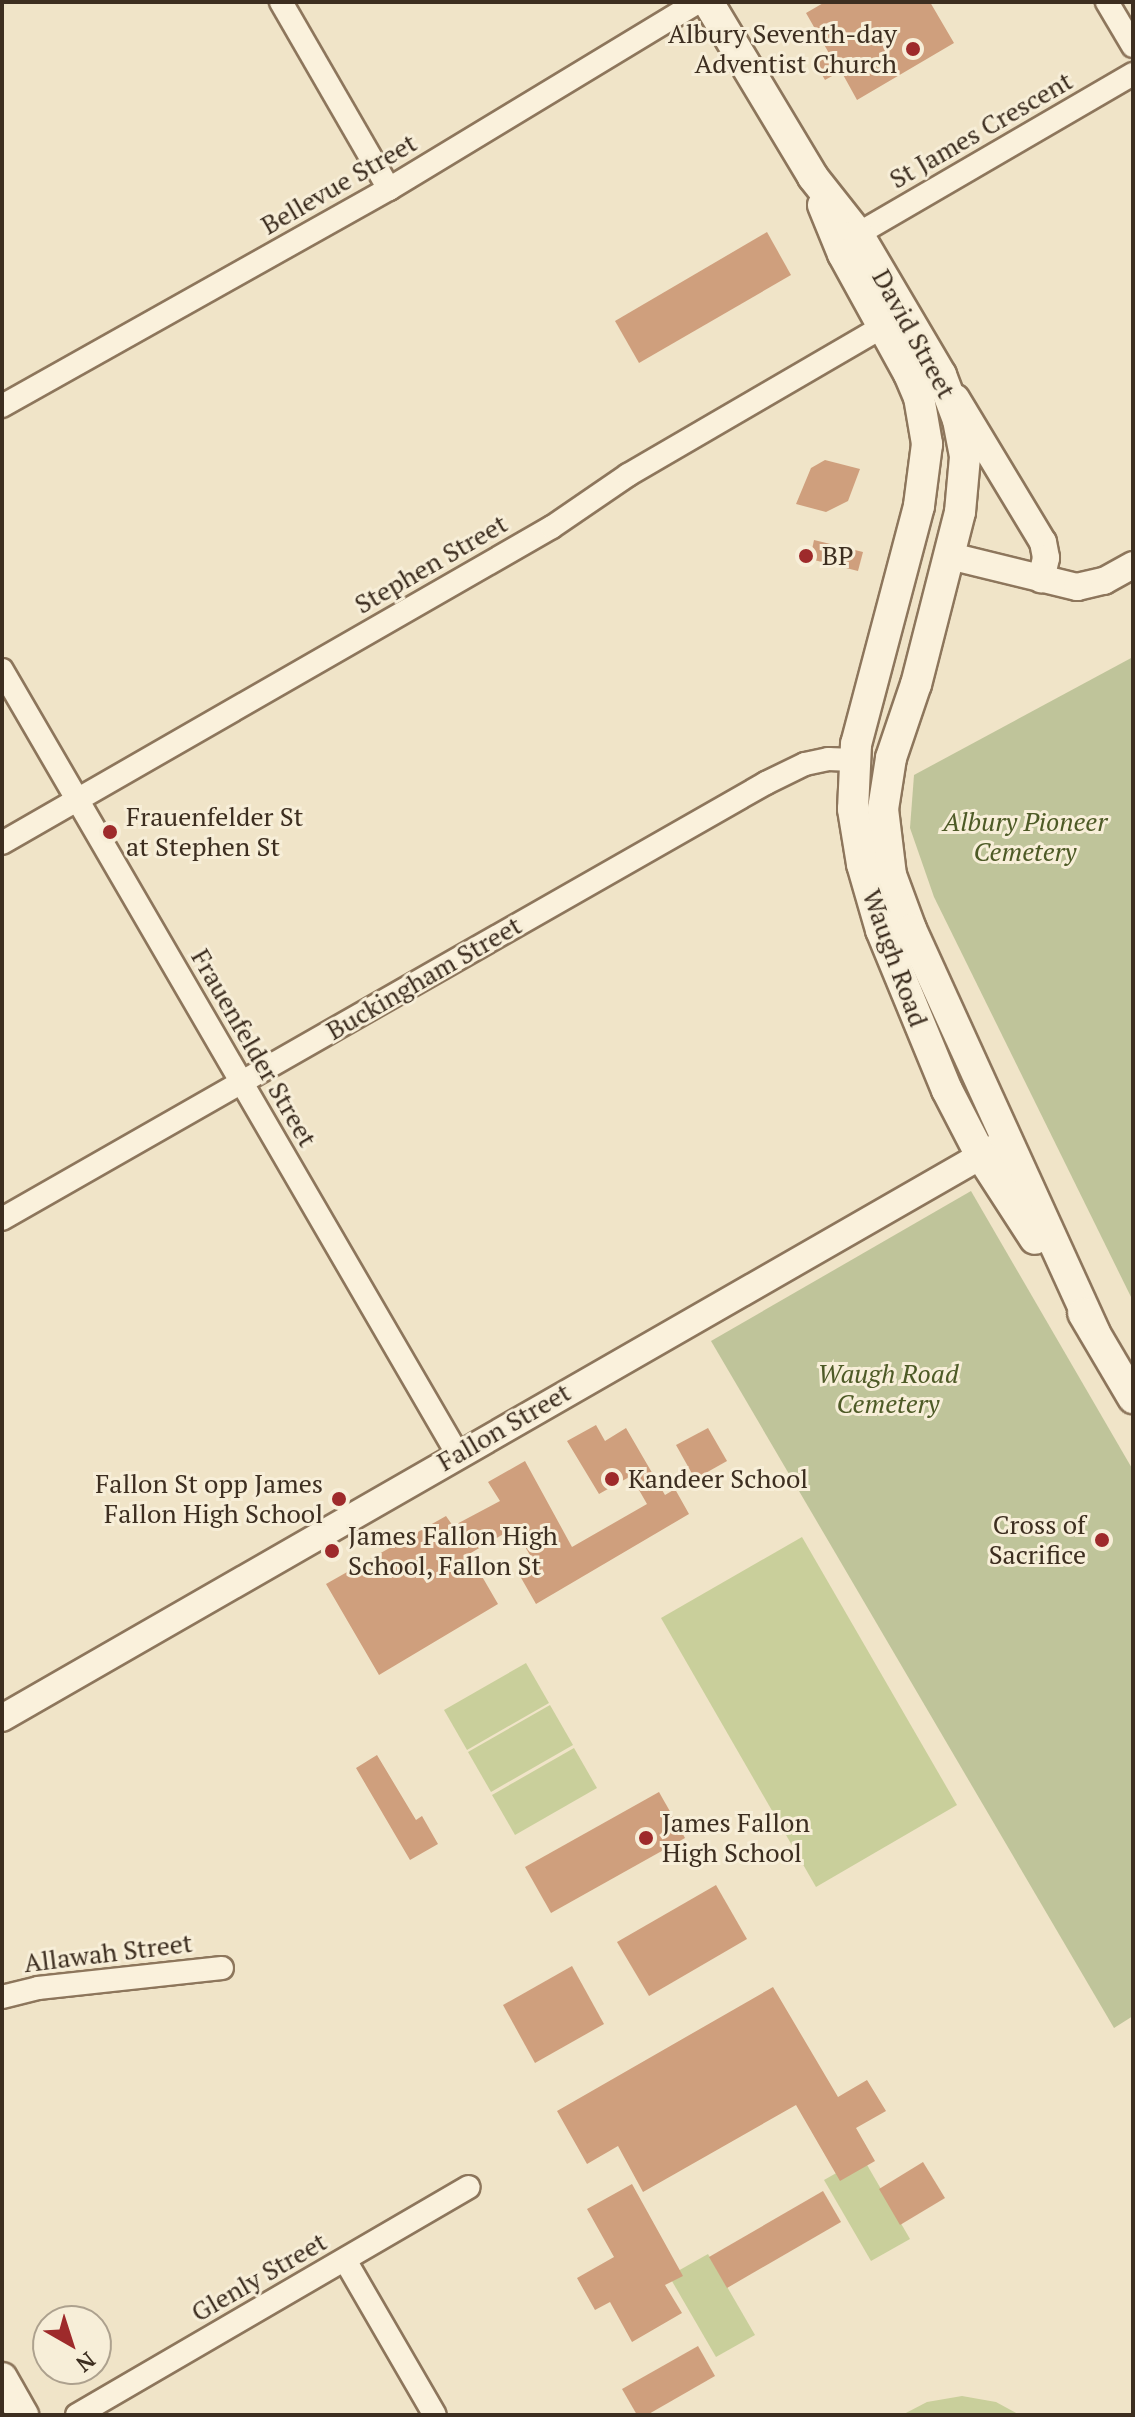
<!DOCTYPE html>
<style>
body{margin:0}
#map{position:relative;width:1135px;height:2417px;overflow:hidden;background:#f0e4c8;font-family:"PT Serif",serif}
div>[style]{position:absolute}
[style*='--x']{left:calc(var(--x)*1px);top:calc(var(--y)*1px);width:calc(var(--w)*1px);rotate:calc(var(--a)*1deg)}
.green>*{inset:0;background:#c9cf9b}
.cemetery>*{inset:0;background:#bfc49a}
.building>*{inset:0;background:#cf9f7d}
.roads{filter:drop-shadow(2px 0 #8d765c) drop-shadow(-2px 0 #8d765c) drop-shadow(0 2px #8d765c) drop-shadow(0 -2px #8d765c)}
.minor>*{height:22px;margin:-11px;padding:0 11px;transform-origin:11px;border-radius:11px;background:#faf1dc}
.tertiary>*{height:26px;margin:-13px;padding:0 13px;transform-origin:13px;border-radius:13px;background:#faf1dc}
.secondary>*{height:30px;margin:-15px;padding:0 15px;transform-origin:15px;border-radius:15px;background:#faf1dc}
.dots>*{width:22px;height:22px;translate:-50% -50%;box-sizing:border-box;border:4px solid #f7eed8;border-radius:50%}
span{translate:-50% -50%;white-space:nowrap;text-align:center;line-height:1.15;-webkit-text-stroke:6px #f7eed8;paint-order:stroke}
.poi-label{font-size:26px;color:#3d2e20}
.right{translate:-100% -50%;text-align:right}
.left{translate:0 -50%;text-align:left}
.street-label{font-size:26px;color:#3d2e20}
.park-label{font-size:26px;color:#4d5a26;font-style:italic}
.frame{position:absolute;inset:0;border:4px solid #3d2e20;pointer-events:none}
.north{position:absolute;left:32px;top:2305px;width:80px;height:80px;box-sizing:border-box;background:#f7eed8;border:2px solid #ada18e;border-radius:50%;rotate:141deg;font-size:22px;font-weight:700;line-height:32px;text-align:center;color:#3d2e20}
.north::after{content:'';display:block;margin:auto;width:28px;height:36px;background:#9e2a2b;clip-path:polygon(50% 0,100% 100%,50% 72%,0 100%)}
</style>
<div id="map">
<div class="green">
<i style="clip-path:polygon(802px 1537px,957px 1805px,816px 1887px,661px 1618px)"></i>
<i style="clip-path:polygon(526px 1663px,549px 1703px,467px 1750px,444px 1710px)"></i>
<i style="clip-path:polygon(550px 1705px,573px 1745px,491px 1792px,468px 1752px)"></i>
<i style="clip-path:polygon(574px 1748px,597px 1788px,515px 1835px,492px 1795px)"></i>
<i style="clip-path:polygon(863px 2158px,910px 2239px,871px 2261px,824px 2180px)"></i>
<i style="clip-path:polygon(708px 2254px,755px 2335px,716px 2357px,669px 2276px)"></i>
<i style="clip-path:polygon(962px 2396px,996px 2402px,1020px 2415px,902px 2415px,927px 2402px)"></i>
</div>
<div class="cemetery">
<i style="clip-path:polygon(1133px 657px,1133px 1301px,934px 897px,910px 828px,914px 775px)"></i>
<i style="clip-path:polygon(971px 1191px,1133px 1470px,1133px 2016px,1114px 2028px,711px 1341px)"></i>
</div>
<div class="building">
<i style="clip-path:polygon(825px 2px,930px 2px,954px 43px,857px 100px,841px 71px,825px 80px,816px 64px,830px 55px,806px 13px)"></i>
<i style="clip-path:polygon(767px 232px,791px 275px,639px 363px,615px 321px)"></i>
<i style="clip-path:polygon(825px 460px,860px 469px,848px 501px,826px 512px,796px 504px,811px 468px)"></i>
<i style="clip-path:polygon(814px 540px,863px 552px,858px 571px,810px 559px)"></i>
<i style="clip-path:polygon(596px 1425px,605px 1441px,626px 1428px,665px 1495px,675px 1489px,689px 1514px,536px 1604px,520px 1576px,537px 1567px,514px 1528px,469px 1554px,498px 1604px,379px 1675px,326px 1584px,446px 1516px,453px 1526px,500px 1501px,488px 1482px,525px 1461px,572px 1547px,647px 1504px,631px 1476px,599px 1494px,567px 1441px)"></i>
<i style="clip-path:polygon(708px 1428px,727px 1461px,695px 1479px,676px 1445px)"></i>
<i style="clip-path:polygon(377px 1755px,416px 1820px,422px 1816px,438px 1844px,410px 1860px,356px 1768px)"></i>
<i style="clip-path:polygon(659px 1792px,685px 1838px,551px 1913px,525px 1867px)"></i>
<i style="clip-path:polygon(716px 1885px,747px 1939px,649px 1996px,617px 1942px)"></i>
<i style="clip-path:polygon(572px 1966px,604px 2024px,535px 2063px,503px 2005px)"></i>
<i style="clip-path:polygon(773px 1987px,838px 2097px,867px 2080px,886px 2111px,856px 2128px,875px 2161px,840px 2181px,796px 2105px,643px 2192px,618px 2146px,587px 2164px,557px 2111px)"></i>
<i style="clip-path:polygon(923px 2162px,945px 2198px,900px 2225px,879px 2189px)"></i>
<i style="clip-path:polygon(632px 2184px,683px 2276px,665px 2285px,682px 2313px,632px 2342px,610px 2302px,595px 2310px,577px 2278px,614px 2257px,587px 2209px)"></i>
<i style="clip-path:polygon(823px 2191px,841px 2222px,727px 2288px,709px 2257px)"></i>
<i style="clip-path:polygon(698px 2346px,715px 2376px,647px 2415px,637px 2415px,622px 2389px)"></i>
</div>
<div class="roads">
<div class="minor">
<i style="--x:281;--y:2;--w:216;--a:60"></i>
<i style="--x:1107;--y:2;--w:51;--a:59.4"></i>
<i style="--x:858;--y:234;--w:318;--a:-30.2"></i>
<i style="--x:2;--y:406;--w:444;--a:-29.3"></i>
<i style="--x:389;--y:189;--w:361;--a:-31.2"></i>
<i style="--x:2;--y:670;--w:906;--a:59.84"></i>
<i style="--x:2;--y:843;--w:634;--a:-29.88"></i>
<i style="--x:552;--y:527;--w:92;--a:-34.4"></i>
<i style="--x:628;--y:475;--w:296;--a:-30.2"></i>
<i style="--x:2;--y:1219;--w:880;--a:-29.71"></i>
<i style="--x:766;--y:783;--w:43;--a:-26"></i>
<i style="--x:805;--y:764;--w:24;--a:-12"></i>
<i style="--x:828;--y:759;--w:26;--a:2"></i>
<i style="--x:2;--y:1997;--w:37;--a:-14"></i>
<i style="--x:38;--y:1988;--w:185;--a:-6.2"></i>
<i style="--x:345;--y:2260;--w:179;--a:59.9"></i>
<i style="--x:77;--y:2415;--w:453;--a:-30.2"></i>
</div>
<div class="tertiary">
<i style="--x:956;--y:398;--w:168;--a:58.9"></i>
<i style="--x:1043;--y:542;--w:16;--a:79"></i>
<i style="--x:1046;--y:558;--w:22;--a:103"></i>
<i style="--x:950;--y:556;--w:131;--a:13.7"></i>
<i style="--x:1077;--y:587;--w:28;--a:-13"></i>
<i style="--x:1104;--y:581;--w:33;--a:-29"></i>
<i style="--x:2;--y:1718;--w:1149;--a:-29.87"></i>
</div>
<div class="secondary">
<i style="--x:708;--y:2;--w:204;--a:59"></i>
<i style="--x:813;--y:177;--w:73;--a:51.7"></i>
<i style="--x:858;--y:234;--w:164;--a:59.5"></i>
<i style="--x:941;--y:375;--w:48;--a:69.3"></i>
<i style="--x:958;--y:420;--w:38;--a:79"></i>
<i style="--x:965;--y:457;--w:55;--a:95.2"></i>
<i style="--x:960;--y:512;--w:178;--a:104.3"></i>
<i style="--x:916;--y:684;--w:78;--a:108.7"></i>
<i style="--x:891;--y:758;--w:52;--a:98.9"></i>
<i style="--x:883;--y:809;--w:66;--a:83.1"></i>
<i style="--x:891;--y:875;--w:58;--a:69.7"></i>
<i style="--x:911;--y:929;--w:442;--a:65.5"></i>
<i style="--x:823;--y:205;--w:53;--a:67.8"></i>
<i style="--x:843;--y:254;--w:137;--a:61.2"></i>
<i style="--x:909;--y:374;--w:25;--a:67"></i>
<i style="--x:919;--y:397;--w:48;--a:80.3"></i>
<i style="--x:927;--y:444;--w:63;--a:97.4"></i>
<i style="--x:919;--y:506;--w:246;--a:104.8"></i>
<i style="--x:856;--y:744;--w:65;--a:92.6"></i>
<i style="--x:853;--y:809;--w:56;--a:80.7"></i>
<i style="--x:862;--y:864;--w:69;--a:73.9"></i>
<i style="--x:881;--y:930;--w:173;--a:67.6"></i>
<i style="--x:947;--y:1090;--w:72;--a:62.7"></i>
<i style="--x:980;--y:1154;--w:101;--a:57.1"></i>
<i style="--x:1083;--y:1313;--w:99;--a:59.5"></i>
<i style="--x:2;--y:2378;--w:43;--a:60.4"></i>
</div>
</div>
<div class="dots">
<i style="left:913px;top:49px;background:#9e2a2b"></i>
<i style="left:806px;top:556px;background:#9e2a2b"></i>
<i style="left:110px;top:832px;background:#9e2a2b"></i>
<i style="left:612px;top:1479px;background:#9e2a2b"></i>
<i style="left:339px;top:1499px;background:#9e2a2b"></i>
<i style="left:1102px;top:1540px;background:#9e2a2b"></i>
<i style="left:332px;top:1551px;background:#9e2a2b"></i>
<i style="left:646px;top:1838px;background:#9e2a2b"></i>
</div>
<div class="poi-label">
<span class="right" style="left:897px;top:49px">Albury Seventh-day<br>Adventist Church</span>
<span class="left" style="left:822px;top:556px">BP</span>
<span class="left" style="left:126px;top:832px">Frauenfelder St<br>at Stephen St</span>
<span class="left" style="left:628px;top:1479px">Kandeer School</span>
<span class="right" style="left:323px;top:1499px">Fallon St opp James<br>Fallon High School</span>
<span class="right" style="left:1086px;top:1540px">Cross of<br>Sacrifice</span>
<span class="left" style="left:348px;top:1551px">James Fallon High<br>School, Fallon St</span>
<span class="left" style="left:662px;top:1838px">James Fallon<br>High School</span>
</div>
<div class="street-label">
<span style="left:981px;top:130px;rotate:-30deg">St James Crescent</span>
<span style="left:339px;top:184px;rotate:-30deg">Bellevue Street</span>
<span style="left:914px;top:334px;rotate:61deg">David Street</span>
<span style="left:431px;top:564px;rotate:-30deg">Stephen Street</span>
<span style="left:895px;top:958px;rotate:70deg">Waugh Road</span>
<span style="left:424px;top:978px;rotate:-30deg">Buckingham Street</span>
<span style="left:254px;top:1048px;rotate:60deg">Frauenfelder Street</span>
<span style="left:504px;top:1427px;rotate:-30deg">Fallon Street</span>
<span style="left:108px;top:1953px;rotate:-7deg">Allawah Street</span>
<span style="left:259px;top:2277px;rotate:-30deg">Glenly Street</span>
</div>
<div class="park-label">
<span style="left:1025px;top:837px">Albury Pioneer<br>Cemetery</span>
<span style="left:888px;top:1389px">Waugh Road<br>Cemetery</span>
</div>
<div class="frame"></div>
<div class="north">N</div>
</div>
